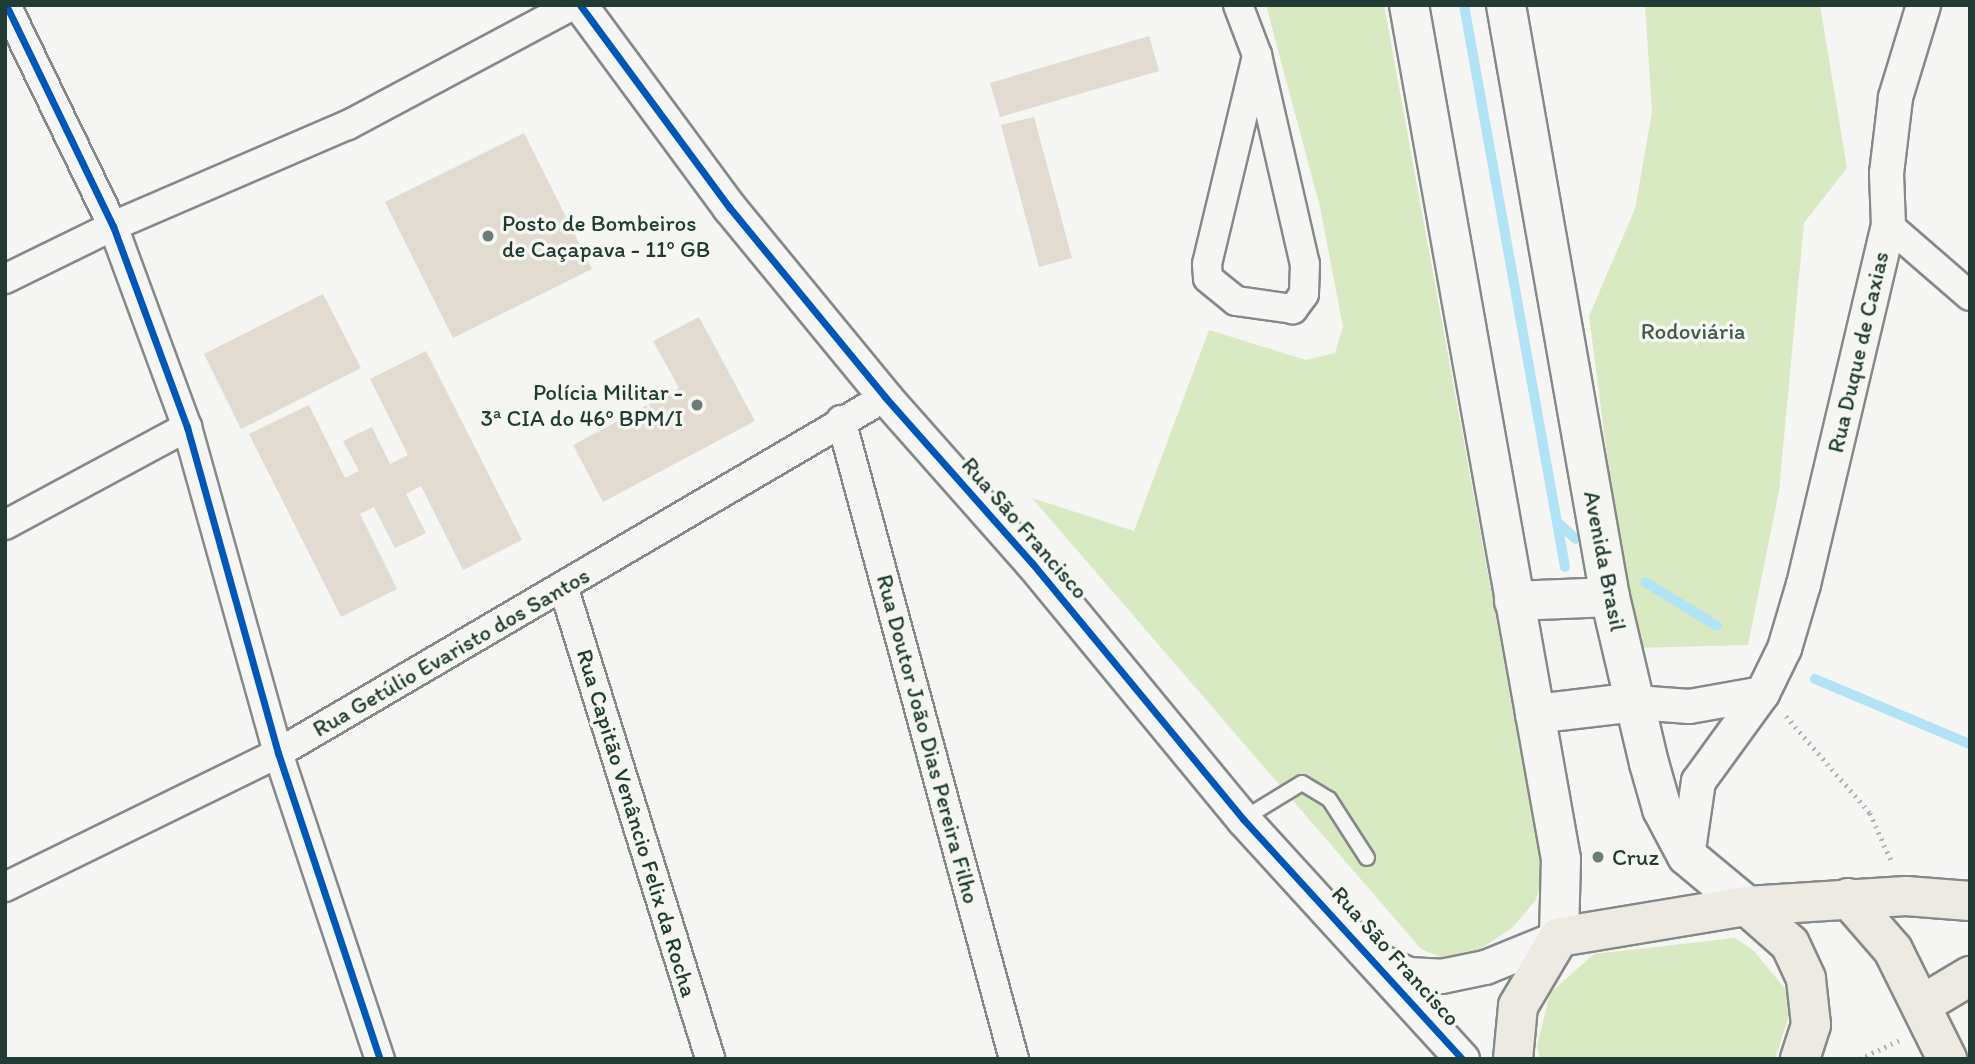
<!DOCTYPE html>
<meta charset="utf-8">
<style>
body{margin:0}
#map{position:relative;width:1975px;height:1064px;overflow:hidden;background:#f5f5f3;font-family:Itim,sans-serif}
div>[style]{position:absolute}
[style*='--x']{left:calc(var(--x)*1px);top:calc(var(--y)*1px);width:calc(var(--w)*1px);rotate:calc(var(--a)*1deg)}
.green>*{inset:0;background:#d9e9c1}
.stream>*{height:10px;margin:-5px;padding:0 5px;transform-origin:5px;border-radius:5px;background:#b2e2f6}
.building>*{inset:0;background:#e1dbd1}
.path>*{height:4.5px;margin-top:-2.25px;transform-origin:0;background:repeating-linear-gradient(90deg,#b0b4b2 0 2px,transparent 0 7px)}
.roads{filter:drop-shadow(2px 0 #858a88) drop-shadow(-2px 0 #858a88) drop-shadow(0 2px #858a88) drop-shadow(0 -2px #858a88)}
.service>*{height:14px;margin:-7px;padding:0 7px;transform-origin:7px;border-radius:7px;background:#f5f5f3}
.minor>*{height:28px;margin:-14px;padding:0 14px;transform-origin:14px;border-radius:14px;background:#f5f5f3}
.tertiary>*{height:33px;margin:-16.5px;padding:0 16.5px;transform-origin:16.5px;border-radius:16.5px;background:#f5f5f3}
.secondary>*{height:38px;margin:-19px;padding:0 19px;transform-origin:19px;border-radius:19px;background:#f5f5f3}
.primary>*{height:38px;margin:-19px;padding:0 19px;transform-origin:19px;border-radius:19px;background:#edeae4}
.cycleway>*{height:7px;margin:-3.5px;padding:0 3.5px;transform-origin:3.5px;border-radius:3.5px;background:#0057b8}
.dots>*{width:19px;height:19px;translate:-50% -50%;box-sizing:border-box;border:4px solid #f6f6f2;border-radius:50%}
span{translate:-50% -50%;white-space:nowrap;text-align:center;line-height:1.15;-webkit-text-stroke:7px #f6f6f2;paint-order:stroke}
.poi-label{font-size:23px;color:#1f3d34}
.left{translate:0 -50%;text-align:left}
.right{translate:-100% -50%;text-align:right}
.park-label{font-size:23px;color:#405e48}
.street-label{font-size:23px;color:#1f3d34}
.frame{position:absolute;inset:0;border:7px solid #1f3d34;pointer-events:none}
</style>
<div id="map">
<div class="green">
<i style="clip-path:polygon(1266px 5px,1384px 5px,1544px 880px,1535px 901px,1512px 928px,1457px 964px,1421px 949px,1032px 498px,1134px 531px,1209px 330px,1306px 360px,1335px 353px,1343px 327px,1320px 207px)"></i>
<i style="clip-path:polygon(1645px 5px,1820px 5px,1847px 168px,1804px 223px,1779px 491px,1748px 645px,1632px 648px,1589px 316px,1635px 209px,1652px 112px)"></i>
<i style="clip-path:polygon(1735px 938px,1754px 951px,1786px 990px,1791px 1009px,1775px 1059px,1540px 1059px,1537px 1046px,1550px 993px,1594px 954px)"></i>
</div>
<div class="stream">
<i style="--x:1464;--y:5;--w:571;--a:79.81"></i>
<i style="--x:1557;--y:522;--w:25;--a:42"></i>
<i style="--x:1645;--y:582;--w:84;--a:31.4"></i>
<i style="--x:1815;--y:679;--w:168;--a:22.8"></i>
</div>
<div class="building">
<i style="clip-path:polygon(1149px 36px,1159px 71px,1000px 117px,990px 83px)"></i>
<i style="clip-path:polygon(1034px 117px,1072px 258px,1039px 267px,1001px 125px)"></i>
<i style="clip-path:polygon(524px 133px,592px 269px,453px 338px,385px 202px)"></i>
<i style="clip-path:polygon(323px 294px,361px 368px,241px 429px,204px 354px)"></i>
<i style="clip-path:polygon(699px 317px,755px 421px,603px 502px,573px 445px,679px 388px,653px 341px)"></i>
<i style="clip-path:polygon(426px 351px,522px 540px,463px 570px,421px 486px,406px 494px,426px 533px,395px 548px,374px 507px,360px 514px,397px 589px,341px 617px,249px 434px,309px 405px,345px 478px,359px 471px,343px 441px,372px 427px,390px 464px,408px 455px,370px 379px)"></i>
</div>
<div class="path">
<i style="--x:1786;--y:716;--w:128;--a:49.1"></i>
<i style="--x:1870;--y:813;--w:51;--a:65.9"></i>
<i style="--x:1859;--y:1059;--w:45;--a:-24.9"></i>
</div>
<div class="roads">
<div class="service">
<i style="--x:1243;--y:819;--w:69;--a:-31.4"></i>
<i style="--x:1302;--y:783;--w:31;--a:31"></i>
<i style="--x:1329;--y:799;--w:70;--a:57.2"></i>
</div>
<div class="minor">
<i style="--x:6;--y:5;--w:246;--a:64.2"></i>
<i style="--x:113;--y:226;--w:214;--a:69.8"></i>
<i style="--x:187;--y:427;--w:338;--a:74.4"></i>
<i style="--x:278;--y:753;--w:323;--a:71.6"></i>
<i style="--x:1238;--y:5;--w:53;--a:69.2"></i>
<i style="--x:1257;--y:55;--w:214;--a:77.1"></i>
<i style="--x:1305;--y:264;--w:30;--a:92"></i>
<i style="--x:1304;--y:294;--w:19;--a:126"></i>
<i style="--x:1293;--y:309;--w:58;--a:-172"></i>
<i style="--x:1236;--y:301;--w:36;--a:-141"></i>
<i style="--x:1208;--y:278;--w:14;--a:-94"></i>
<i style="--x:1207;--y:264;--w:215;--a:-76.5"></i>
<i style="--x:1888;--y:225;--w:108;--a:40.9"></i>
<i style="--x:5;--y:279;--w:120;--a:-26.1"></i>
<i style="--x:113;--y:226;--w:256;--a:-23.3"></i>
<i style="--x:348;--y:125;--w:255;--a:-28.1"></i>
<i style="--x:841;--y:420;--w:662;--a:74.85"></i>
<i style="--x:5;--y:525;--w:207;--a:-28.3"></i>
<i style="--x:563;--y:586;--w:495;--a:72.7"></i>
<i style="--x:5;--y:887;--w:304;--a:-26.1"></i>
<i style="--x:278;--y:753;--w:704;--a:-30.39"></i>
</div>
<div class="tertiary">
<i style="--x:580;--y:5;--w:251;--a:53.6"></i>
<i style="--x:729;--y:207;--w:246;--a:50.6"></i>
<i style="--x:885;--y:397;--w:222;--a:48.5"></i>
<i style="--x:1032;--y:563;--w:332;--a:50.5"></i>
<i style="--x:1243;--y:819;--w:325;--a:47.6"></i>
<i style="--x:1635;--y:702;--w:54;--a:4.2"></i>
<i style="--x:1689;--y:706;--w:74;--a:-10.1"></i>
<i style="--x:1687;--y:856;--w:76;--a:-81.7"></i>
<i style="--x:1698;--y:781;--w:109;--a:-54"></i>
<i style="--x:1762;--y:693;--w:50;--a:-63.9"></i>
<i style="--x:1784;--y:648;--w:67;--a:-73.5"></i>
<i style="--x:1803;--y:584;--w:369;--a:-76.7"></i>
<i style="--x:1888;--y:225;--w:52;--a:-92.2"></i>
<i style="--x:1886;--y:173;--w:77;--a:-83.2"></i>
<i style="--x:1895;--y:97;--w:96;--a:-73.1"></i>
<i style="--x:1378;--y:960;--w:33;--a:25"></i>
<i style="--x:1408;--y:974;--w:33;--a:3"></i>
<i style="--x:1441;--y:976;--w:45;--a:-11.6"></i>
<i style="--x:1485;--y:967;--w:80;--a:-22.1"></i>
</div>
<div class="secondary">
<i style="--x:1409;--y:5;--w:867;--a:79.91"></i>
<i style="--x:1561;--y:859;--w:78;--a:91.5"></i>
<i style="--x:1506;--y:5;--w:601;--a:80.04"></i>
<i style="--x:1610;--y:597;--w:171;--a:76.8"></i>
<i style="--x:1649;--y:763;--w:48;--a:74.2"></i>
<i style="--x:1662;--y:809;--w:53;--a:62"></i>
<i style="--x:1687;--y:856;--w:78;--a:39.8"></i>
<i style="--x:1514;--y:601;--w:96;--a:-2.4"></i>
<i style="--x:1535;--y:714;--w:101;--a:-6.8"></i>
</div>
<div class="primary">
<i style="--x:1848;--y:898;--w:69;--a:49.1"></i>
<i style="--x:1893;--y:950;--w:122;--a:63.6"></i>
<i style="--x:1747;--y:906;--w:57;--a:41.5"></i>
<i style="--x:1790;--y:944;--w:38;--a:65"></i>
<i style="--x:1806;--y:979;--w:46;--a:83.8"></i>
<i style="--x:1811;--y:1025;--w:36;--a:108"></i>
<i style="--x:1923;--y:1004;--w:55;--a:-30.8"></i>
<i style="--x:1513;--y:1059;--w:53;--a:-84.6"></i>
<i style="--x:1518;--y:1006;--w:80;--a:-59.3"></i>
<i style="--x:1559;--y:937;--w:191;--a:-9.4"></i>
<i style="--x:1747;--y:906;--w:159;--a:-3.6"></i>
<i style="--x:1906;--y:896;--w:64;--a:4.5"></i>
</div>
</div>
<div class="cycleway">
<i style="--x:6;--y:5;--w:246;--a:64.2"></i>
<i style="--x:113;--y:226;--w:214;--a:69.8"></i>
<i style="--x:187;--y:427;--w:338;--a:74.4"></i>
<i style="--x:278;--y:753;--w:323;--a:71.6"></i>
<i style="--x:580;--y:5;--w:251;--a:53.6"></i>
<i style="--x:729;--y:207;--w:246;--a:50.6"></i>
<i style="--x:885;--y:397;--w:222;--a:48.5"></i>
<i style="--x:1032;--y:563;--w:332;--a:50.5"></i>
<i style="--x:1243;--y:819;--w:325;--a:47.6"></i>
</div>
<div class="dots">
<i style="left:488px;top:236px;background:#6a7d77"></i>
<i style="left:697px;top:405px;background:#6a7d77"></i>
<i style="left:1598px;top:857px;background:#6a7d77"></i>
</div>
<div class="poi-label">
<span class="left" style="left:502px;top:236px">Posto de Bombeiros<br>de Caçapava - 11º GB</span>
<span class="right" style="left:683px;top:405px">Polícia Militar -<br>3ª CIA do 46º BPM/I</span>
<span class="left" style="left:1612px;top:857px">Cruz</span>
</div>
<div class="park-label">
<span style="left:1693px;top:331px">Rodoviária</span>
</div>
<div class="street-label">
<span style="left:1858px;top:352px;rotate:-77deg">Rua Duque de Caxias</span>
<span style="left:1025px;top:528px;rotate:49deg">Rua São Francisco</span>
<span style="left:1605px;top:561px;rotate:79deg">Avenida Brasil</span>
<span style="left:451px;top:652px;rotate:-30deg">Rua Getúlio Evaristo dos Santos</span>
<span style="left:928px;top:739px;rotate:75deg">Rua Doutor João Dias Pereira Filho</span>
<span style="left:637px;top:823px;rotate:73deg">Rua Capitão Venâncio Felix da Rocha</span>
<span style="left:1396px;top:956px;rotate:48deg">Rua São Francisco</span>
</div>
<div class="frame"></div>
</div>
